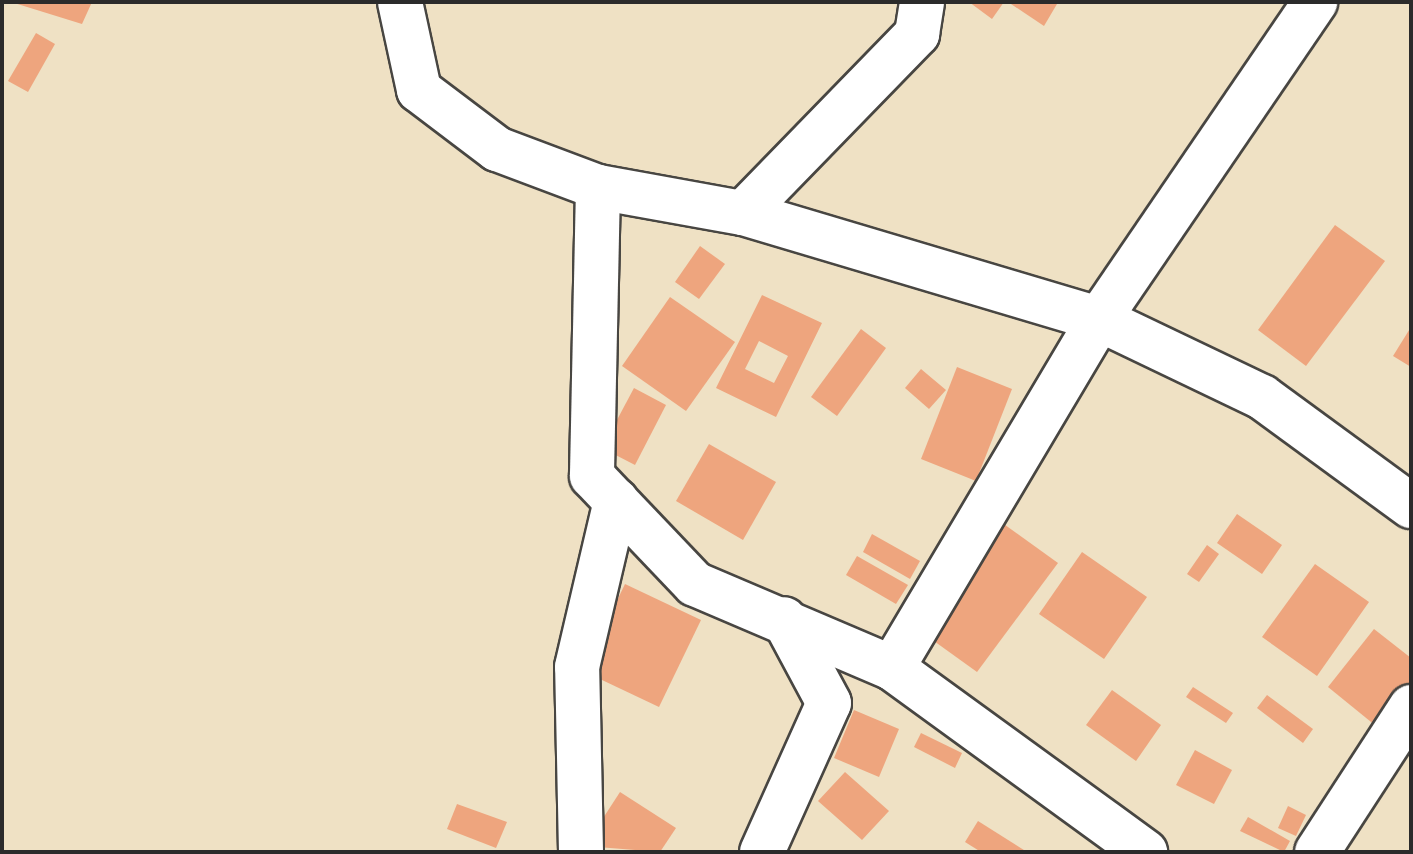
<!DOCTYPE html>
<style>
body{margin:0}
#map{position:relative;width:1413px;height:854px;overflow:hidden;background:#efe1c4;font-family:"IM FELL French Canon",serif}
div>[style]{position:absolute}
[style*='--x']{left:calc(var(--x)*1px);top:calc(var(--y)*1px);width:calc(var(--w)*1px);rotate:calc(var(--a)*1deg)}
.building>*{inset:0;background:#eea57e}
.roads{filter:drop-shadow(2px 0 #484642) drop-shadow(-2px 0 #484642) drop-shadow(0 2px #484642) drop-shadow(0 -2px #484642)}
.minor>*{height:44px;margin:-22px;padding:0 22px;transform-origin:22px;border-radius:22px;background:#fff}
span{translate:-50% -50%;white-space:nowrap;text-align:center;line-height:1.15;-webkit-text-stroke:6px #f6f6f2;paint-order:stroke}
.frame{position:absolute;inset:0;border:4px solid #2b2b2b;pointer-events:none}
</style>
<div id="map">
<div class="building">
<i style="clip-path:polygon(11px 2px,92px 2px,82px 24px)"></i>
<i style="clip-path:polygon(969px 2px,1004px 2px,992px 19px)"></i>
<i style="clip-path:polygon(1008px 2px,1053px 2px,1057px 4px,1044px 26px)"></i>
<i style="clip-path:polygon(36px 33px,55px 44px,28px 92px,8px 81px)"></i>
<i style="clip-path:polygon(1335px 225px,1385px 261px,1306px 366px,1258px 330px)"></i>
<i style="clip-path:polygon(700px 246px,725px 264px,699px 299px,675px 282px)"></i>
<i style="clip-path:polygon(evenodd,762px 295px,822px 323px,776px 417px,716px 388px,762px 295px,759px 341px,788px 356px,774px 383px,745px 369px,759px 341px)"></i>
<i style="clip-path:polygon(670px 297px,735px 342px,686px 411px,622px 366px)"></i>
<i style="clip-path:polygon(1411px 327px,1411px 367px,1393px 356px)"></i>
<i style="clip-path:polygon(861px 329px,886px 348px,837px 416px,811px 397px)"></i>
<i style="clip-path:polygon(957px 367px,1012px 389px,976px 481px,921px 459px)"></i>
<i style="clip-path:polygon(921px 369px,946px 390px,929px 409px,905px 388px)"></i>
<i style="clip-path:polygon(634px 388px,666px 405px,635px 465px,602px 448px)"></i>
<i style="clip-path:polygon(709px 444px,776px 482px,743px 540px,676px 501px)"></i>
<i style="clip-path:polygon(1237px 514px,1282px 545px,1262px 574px,1217px 543px)"></i>
<i style="clip-path:polygon(1001px 522px,1058px 563px,977px 672px,920px 631px)"></i>
<i style="clip-path:polygon(872px 534px,920px 561px,910px 579px,863px 552px)"></i>
<i style="clip-path:polygon(1207px 545px,1219px 554px,1199px 582px,1187px 574px)"></i>
<i style="clip-path:polygon(1082px 552px,1147px 597px,1104px 659px,1039px 614px)"></i>
<i style="clip-path:polygon(857px 556px,908px 585px,896px 604px,846px 575px)"></i>
<i style="clip-path:polygon(1315px 564px,1369px 602px,1317px 676px,1262px 637px)"></i>
<i style="clip-path:polygon(625px 584px,701px 620px,659px 707px,583px 671px)"></i>
<i style="clip-path:polygon(1374px 629px,1411px 658px,1411px 684px,1376px 726px,1328px 687px)"></i>
<i style="clip-path:polygon(1193px 687px,1233px 713px,1226px 723px,1186px 697px)"></i>
<i style="clip-path:polygon(1112px 690px,1161px 725px,1136px 761px,1086px 725px)"></i>
<i style="clip-path:polygon(1267px 695px,1313px 729px,1303px 743px,1257px 708px)"></i>
<i style="clip-path:polygon(854px 710px,899px 729px,879px 777px,834px 758px)"></i>
<i style="clip-path:polygon(921px 733px,962px 753px,955px 768px,914px 747px)"></i>
<i style="clip-path:polygon(1195px 750px,1232px 770px,1214px 804px,1176px 785px)"></i>
<i style="clip-path:polygon(845px 772px,889px 811px,862px 840px,818px 801px)"></i>
<i style="clip-path:polygon(620px 792px,676px 828px,660px 852px,585px 846px)"></i>
<i style="clip-path:polygon(457px 804px,507px 822px,496px 848px,447px 829px)"></i>
<i style="clip-path:polygon(1288px 806px,1306px 815px,1296px 836px,1278px 828px)"></i>
<i style="clip-path:polygon(1248px 817px,1290px 841px,1284px 852px,1240px 831px)"></i>
<i style="clip-path:polygon(978px 821px,1027px 852px,981px 852px,965px 842px)"></i>
</div>
<div class="roads">
<div class="minor">
<i style="--x:400;--y:2;--w:90;--a:77.8"></i>
<i style="--x:419;--y:90;--w:98;--a:37.1"></i>
<i style="--x:497;--y:149;--w:108;--a:20.6"></i>
<i style="--x:598;--y:187;--w:147;--a:10.2"></i>
<i style="--x:743;--y:213;--w:371;--a:16.6"></i>
<i style="--x:1099;--y:319;--w:181;--a:25.6"></i>
<i style="--x:1262;--y:397;--w:185;--a:36.2"></i>
<i style="--x:598;--y:187;--w:289;--a:91.2"></i>
<i style="--x:592;--y:476;--w:149;--a:46.4"></i>
<i style="--x:695;--y:584;--w:214;--a:23.1"></i>
<i style="--x:892;--y:668;--w:313;--a:36"></i>
<i style="--x:743;--y:213;--w:250;--a:-45.8"></i>
<i style="--x:917;--y:34;--w:32;--a:-81"></i>
<i style="--x:892;--y:668;--w:406;--a:-59.3"></i>
<i style="--x:1099;--y:319;--w:384;--a:-55.7"></i>
<i style="--x:581;--y:852;--w:185;--a:-91.2"></i>
<i style="--x:577;--y:667;--w:171;--a:-76.8"></i>
<i style="--x:762;--y:852;--w:163;--a:-65.8"></i>
<i style="--x:829;--y:703;--w:95;--a:-118.2"></i>
<i style="--x:1317;--y:852;--w:173;--a:-57"></i>
</div>
</div>
<div class="frame"></div>
</div>
